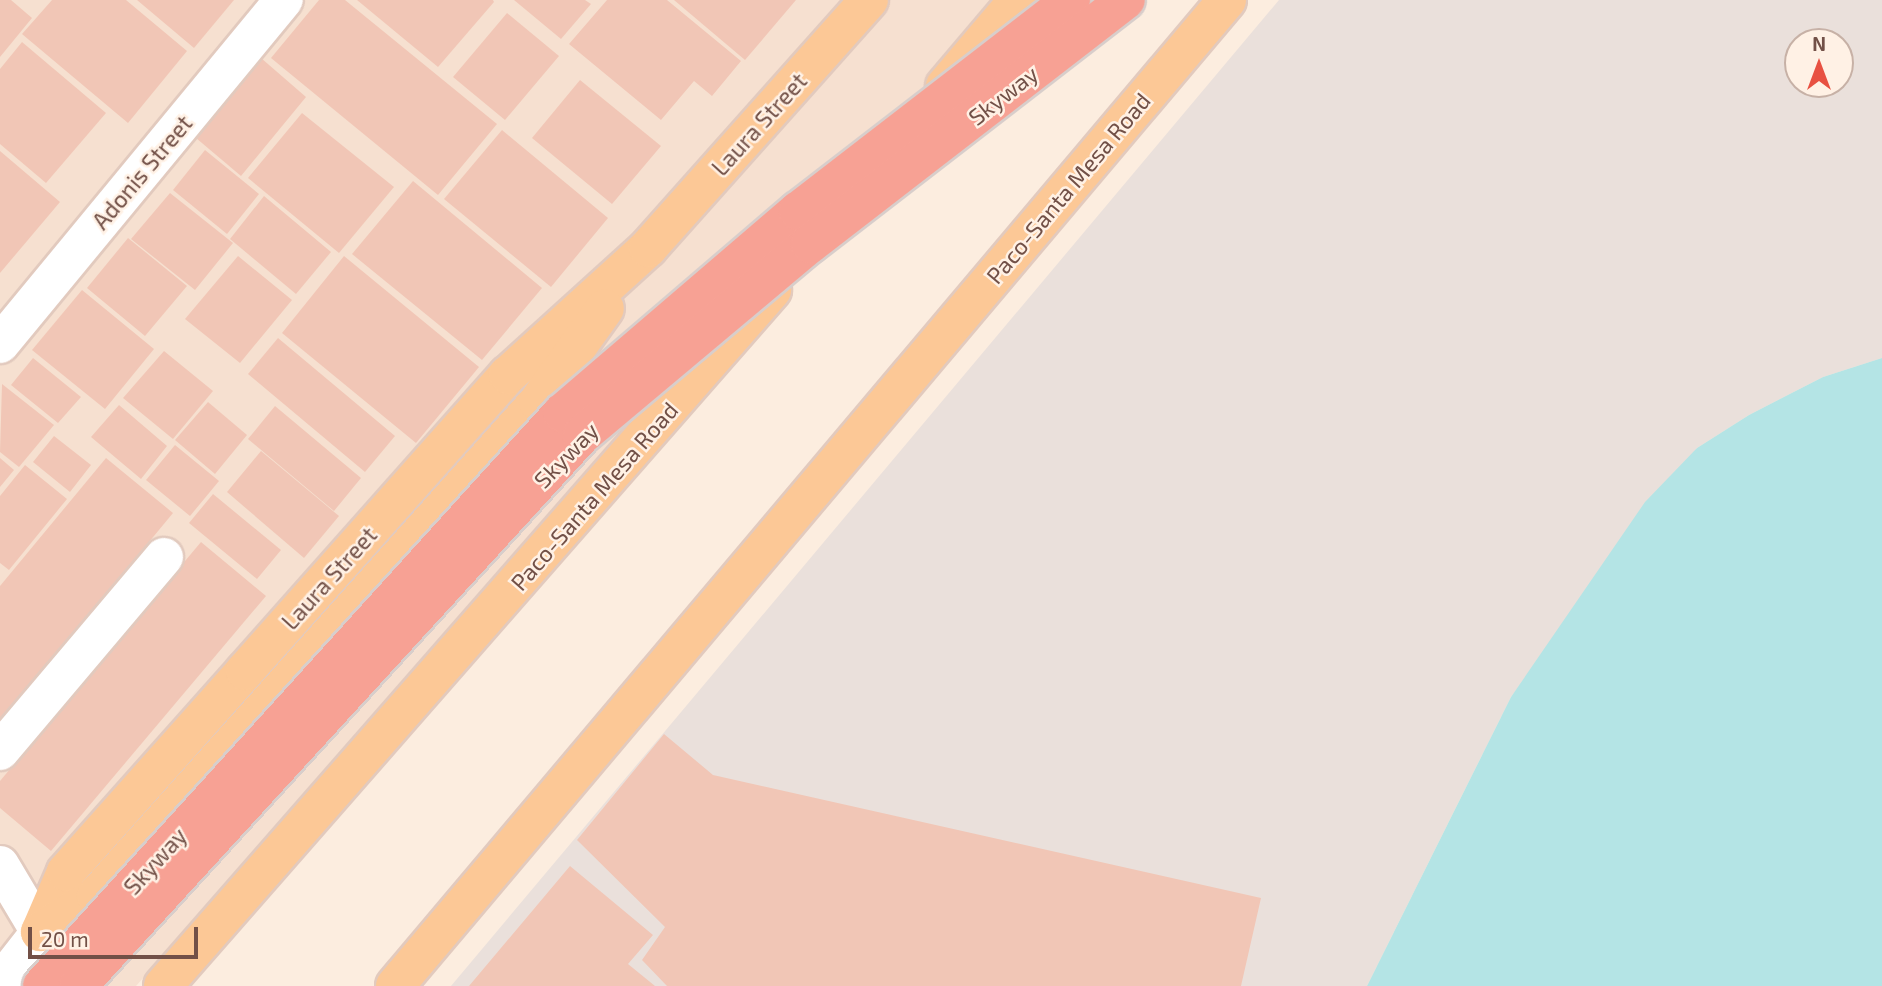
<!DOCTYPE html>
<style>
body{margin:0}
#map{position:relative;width:1882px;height:986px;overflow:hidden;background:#fceddf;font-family:"Exo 2",sans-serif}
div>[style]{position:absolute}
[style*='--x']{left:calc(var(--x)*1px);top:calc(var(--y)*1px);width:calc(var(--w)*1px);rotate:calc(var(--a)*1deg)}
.residential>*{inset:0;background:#f6e0d0}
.industrial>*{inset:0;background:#eae0db}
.water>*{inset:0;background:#b4e4e5}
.building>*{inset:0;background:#f1c6b6}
.roads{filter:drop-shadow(2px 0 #e2cabe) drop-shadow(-2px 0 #e2cabe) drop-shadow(0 2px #e2cabe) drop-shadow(0 -2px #e2cabe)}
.minor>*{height:38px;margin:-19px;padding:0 19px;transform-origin:19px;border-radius:19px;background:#fff}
.major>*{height:38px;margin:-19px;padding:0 19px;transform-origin:19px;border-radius:19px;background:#fcc896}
.bridges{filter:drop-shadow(2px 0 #d8cecb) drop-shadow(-2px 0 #d8cecb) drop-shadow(0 2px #d8cecb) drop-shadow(0 -2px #d8cecb)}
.highway-bridge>*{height:38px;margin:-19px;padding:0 19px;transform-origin:19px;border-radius:19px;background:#f7a194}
span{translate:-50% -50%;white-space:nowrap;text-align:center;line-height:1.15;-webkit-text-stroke:5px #fff1e5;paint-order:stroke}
.street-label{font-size:23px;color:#725047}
.north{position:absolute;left:1784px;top:28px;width:70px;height:70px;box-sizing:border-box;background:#fff1e5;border:2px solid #c7b1a6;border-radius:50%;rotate:0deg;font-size:19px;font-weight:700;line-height:28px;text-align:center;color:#725047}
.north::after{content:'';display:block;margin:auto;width:24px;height:32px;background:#e85142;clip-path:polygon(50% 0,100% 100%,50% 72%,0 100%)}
.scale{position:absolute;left:28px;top:927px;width:170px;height:32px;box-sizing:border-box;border:4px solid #725047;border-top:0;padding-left:9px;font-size:21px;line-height:24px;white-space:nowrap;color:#725047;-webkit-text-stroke:5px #fff1e5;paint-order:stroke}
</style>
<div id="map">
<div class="residential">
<i style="clip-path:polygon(0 0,1014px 0,136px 986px,0 986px)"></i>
</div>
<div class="industrial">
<i style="clip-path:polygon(evenodd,1279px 0,1882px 0,1882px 358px,1823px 377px,1749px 415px,1697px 448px,1511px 697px,1367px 986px,451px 986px,1279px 0,1798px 42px,1840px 42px,1840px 84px,1798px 84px,1798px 42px)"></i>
</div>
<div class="water">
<i style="clip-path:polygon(1882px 358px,1882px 986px,1367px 986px,1511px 697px,1645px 502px,1697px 448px,1749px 415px,1823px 377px)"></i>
</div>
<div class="building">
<i style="clip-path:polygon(0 0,11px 0,32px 18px,0 57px)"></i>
<i style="clip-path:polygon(52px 0,126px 0,187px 51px,128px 123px,22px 34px)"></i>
<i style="clip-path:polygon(137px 0,234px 0,194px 48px)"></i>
<i style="clip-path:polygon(319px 0,345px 0,497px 124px,438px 195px,271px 58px)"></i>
<i style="clip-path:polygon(357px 0,493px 0,494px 2px,438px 67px)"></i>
<i style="clip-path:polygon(514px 0,585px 0,591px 4px,561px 39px)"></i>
<i style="clip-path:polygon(607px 0,667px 0,741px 61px,712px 96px,694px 81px,661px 120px,569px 44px)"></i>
<i style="clip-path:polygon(674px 0,796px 0,745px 60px)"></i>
<i style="clip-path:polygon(507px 13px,559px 56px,505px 120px,453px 77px)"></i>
<i style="clip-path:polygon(22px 42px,106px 113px,46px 183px,0 144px,0 69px)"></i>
<i style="clip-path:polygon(261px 58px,306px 97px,241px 176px,196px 138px)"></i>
<i style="clip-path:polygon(580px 80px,661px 146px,612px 204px,532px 138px)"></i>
<i style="clip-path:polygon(302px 113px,394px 187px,339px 253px,248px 178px)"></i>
<i style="clip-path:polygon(502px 130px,608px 218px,551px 287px,444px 199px)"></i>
<i style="clip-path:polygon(205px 150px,259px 194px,227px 234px,173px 190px)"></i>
<i style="clip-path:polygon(0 151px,60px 202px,0 273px)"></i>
<i style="clip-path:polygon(413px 181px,542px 288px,482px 360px,352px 254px)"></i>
<i style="clip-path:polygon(170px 193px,233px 243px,195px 290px,131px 239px)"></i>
<i style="clip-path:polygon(264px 196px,331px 252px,296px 294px,230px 239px)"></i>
<i style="clip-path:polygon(128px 238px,187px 286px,145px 336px,87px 288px)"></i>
<i style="clip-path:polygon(238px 256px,292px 300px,240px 363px,185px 319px)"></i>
<i style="clip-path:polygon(344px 256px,479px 367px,416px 443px,282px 333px)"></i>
<i style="clip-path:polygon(82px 290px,154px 349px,105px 409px,32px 350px)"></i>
<i style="clip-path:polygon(278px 338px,395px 436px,365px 472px,248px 374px)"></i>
<i style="clip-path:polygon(164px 351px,213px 391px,173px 439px,123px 398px)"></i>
<i style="clip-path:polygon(33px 358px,81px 397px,58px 423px,11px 385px)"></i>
<i style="clip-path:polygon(2px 384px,54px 425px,19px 467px,0 452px)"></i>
<i style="clip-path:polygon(208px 402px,247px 435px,215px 474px,175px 440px)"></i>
<i style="clip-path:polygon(119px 405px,167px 446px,141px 479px,91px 437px)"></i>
<i style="clip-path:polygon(275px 406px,361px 478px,334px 511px,248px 439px)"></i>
<i style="clip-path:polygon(54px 436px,91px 465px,70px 492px,33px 462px)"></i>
<i style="clip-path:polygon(175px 445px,219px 481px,190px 516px,146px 480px)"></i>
<i style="clip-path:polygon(261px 451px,339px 516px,304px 558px,227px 492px)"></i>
<i style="clip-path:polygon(0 458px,14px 470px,0 487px)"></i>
<i style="clip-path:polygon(106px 458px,173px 513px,0 722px,0 586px)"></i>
<i style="clip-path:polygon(25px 465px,67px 499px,9px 570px,0 563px,0 496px)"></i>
<i style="clip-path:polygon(213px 494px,281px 550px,257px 579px,189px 523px)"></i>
<i style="clip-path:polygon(201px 542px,266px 596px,51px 851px,0 808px,0 781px)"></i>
<i style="clip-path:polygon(664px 734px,713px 775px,1261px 898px,1241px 986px,667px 986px,642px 960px,665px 927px,577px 840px)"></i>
<i style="clip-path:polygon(570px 866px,653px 935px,628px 964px,655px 986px,469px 986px)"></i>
</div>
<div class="roads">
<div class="minor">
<i style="--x:0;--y:344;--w:446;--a:-50.5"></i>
<i style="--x:0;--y:751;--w:254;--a:-49.8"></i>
<i style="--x:0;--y:865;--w:78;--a:59.2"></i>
<i style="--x:40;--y:932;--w:65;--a:128.1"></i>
</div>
<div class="major">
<i style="--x:945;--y:86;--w:113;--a:-49.7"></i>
<i style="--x:40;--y:932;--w:65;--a:-66.6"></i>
<i style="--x:66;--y:872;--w:269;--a:-48.3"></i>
<i style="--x:245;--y:671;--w:396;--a:-48.4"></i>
<i style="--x:508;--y:375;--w:189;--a:-42.2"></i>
<i style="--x:648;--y:248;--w:332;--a:-48.3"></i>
<i style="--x:40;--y:932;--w:67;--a:-32.7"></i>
<i style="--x:96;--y:896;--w:663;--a:-48.18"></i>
<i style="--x:538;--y:402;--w:115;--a:-54.5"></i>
<i style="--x:163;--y:986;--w:925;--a:-48.81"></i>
<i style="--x:395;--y:986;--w:1290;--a:-49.84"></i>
</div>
</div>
<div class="bridges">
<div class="highway-bridge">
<i style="--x:42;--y:986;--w:774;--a:-47.78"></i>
<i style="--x:562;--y:413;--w:311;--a:-40.6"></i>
<i style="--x:798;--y:211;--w:345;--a:-37.7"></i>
<i style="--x:78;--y:986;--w:747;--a:-47.55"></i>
<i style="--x:582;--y:435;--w:297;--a:-40"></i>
<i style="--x:810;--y:244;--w:399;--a:-37.7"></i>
</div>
</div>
<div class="street-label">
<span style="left:1003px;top:95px;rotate:-38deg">Skyway</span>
<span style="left:759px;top:124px;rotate:-48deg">Laura Street</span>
<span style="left:142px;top:172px;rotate:-50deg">Adonis Street</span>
<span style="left:1068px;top:188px;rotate:-50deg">Paco-Santa Mesa Road</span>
<span style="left:566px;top:455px;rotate:-46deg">Skyway</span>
<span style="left:594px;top:496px;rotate:-49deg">Paco-Santa Mesa Road</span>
<span style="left:329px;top:578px;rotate:-48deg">Laura Street</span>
<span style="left:155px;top:861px;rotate:-48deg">Skyway</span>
</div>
<div class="north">N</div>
<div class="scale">20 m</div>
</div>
